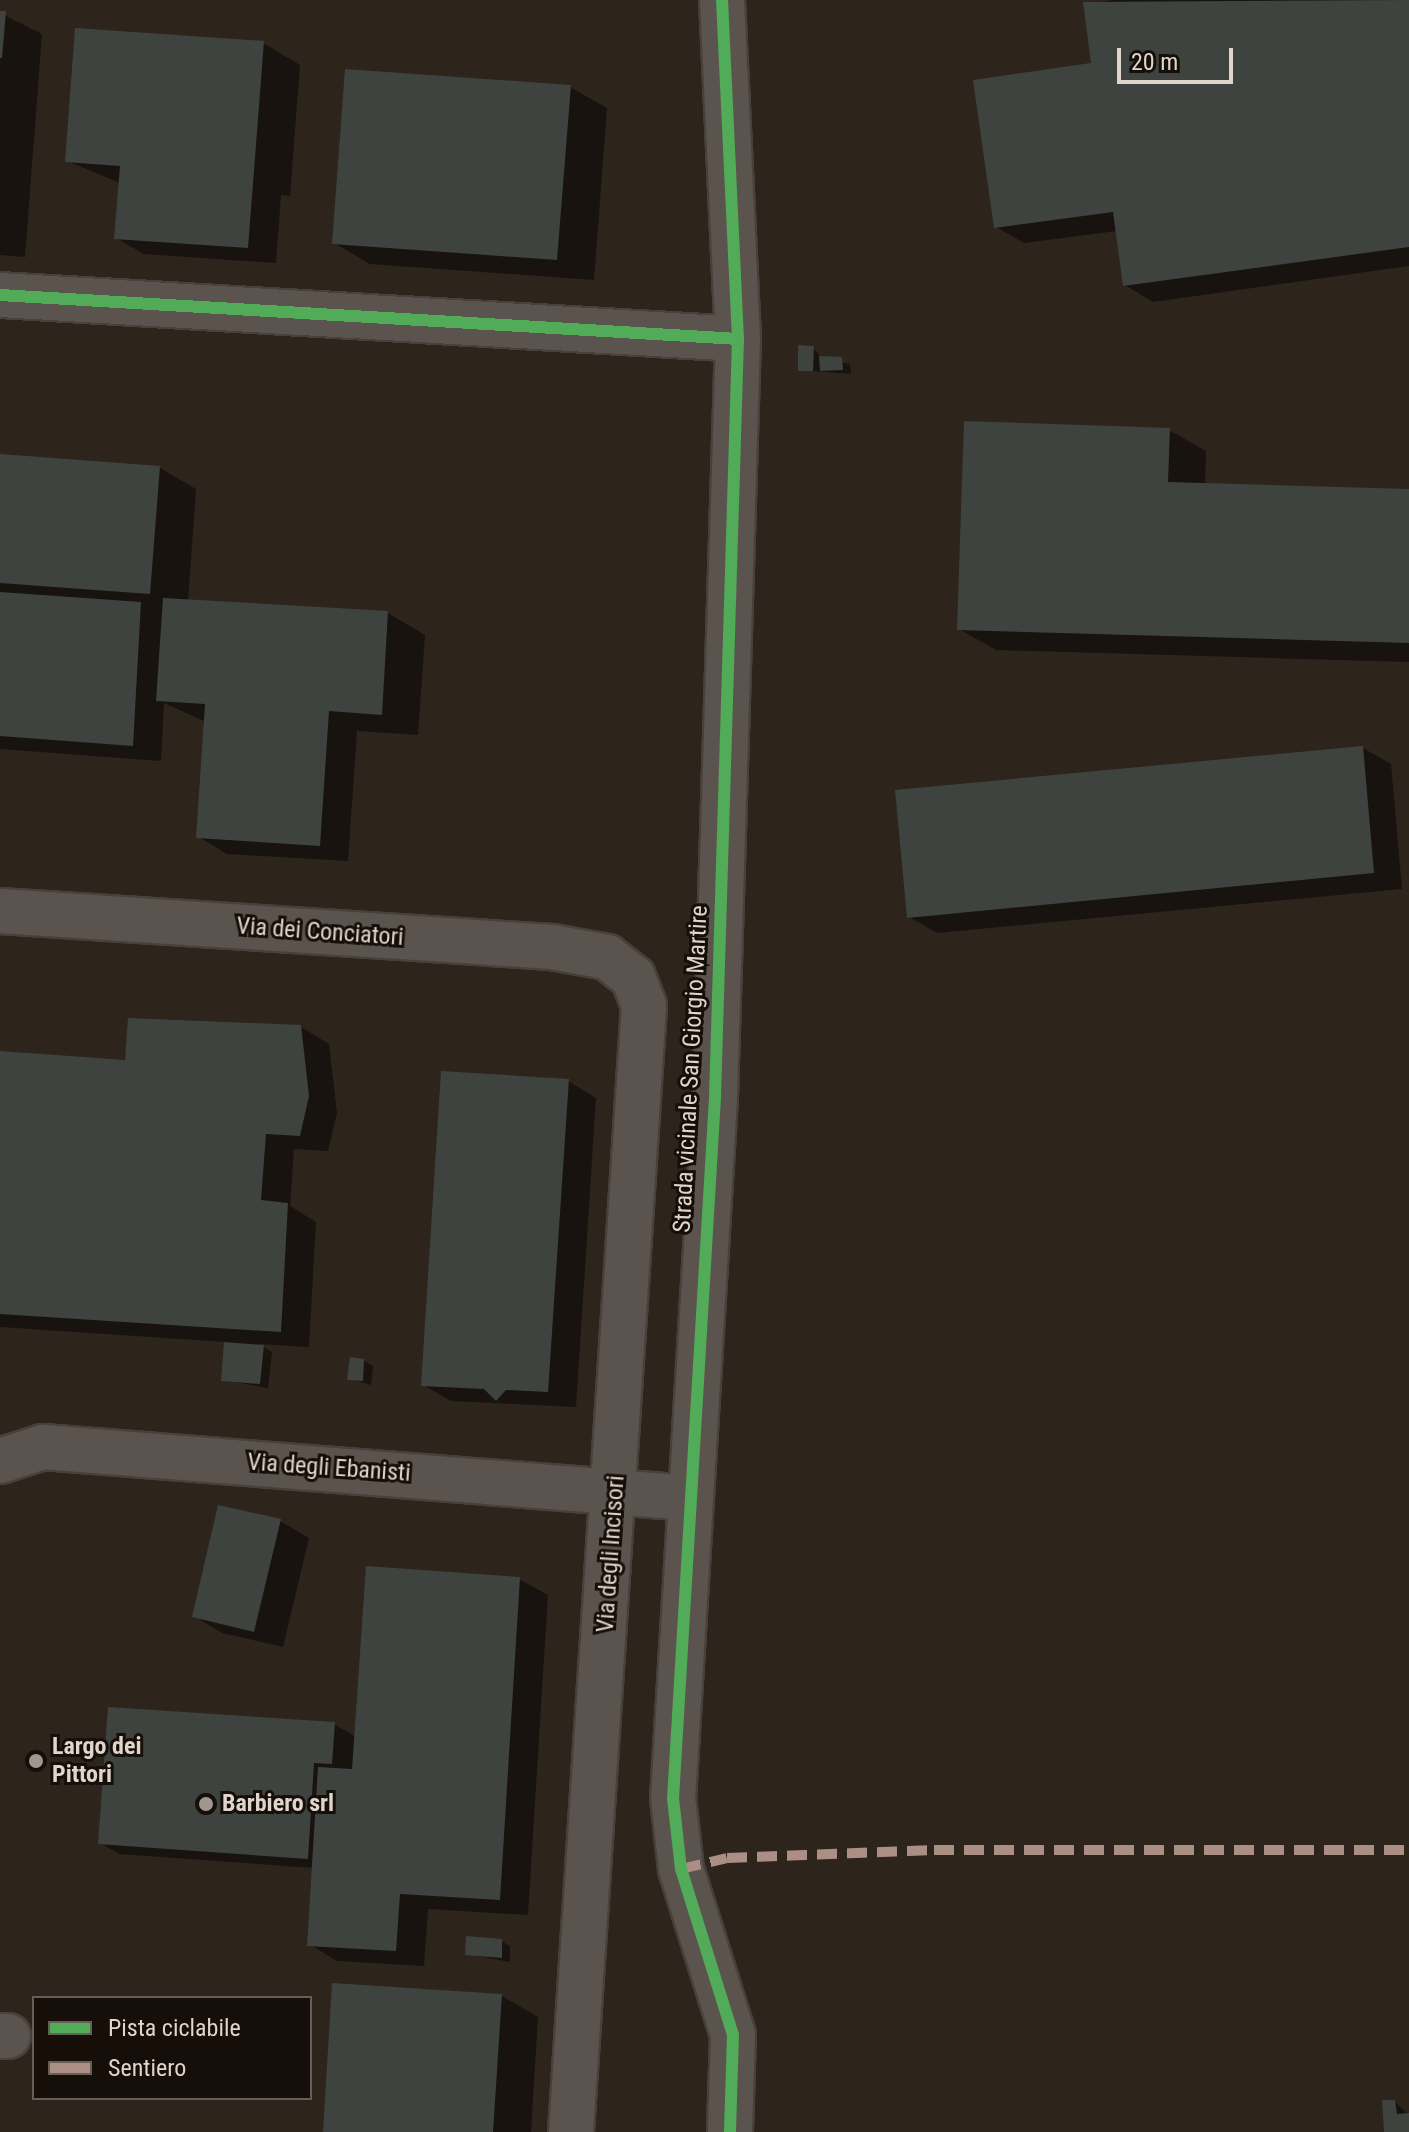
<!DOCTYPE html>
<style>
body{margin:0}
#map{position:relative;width:1409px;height:2132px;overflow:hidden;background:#2d241c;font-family:"Roboto Condensed",sans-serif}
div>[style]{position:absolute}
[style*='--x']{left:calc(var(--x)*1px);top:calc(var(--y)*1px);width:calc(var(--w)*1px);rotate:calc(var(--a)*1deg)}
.shadow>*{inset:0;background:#0007}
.building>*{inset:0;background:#3e4340}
.roads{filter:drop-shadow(2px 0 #48413b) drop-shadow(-2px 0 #48413b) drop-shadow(0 2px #48413b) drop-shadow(0 -2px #48413b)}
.minor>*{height:44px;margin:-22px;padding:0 22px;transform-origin:22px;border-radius:22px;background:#5b544e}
.quiet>*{height:10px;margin-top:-5px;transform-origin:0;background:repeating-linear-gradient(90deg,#ac8f84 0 20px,transparent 0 30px)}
.cycleway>*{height:12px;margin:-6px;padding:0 6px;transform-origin:6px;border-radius:6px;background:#51ab58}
.dots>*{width:22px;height:22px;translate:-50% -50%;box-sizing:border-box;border:4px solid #160f09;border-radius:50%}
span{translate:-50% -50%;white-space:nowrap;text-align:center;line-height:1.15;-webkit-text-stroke:6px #160f09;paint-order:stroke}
.street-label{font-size:24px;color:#dfd5cc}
.poi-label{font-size:24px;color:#dfd5cc;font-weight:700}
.left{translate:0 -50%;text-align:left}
.legend{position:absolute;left:32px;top:1996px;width:280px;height:104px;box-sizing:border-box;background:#160f09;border:2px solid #665e57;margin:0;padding:10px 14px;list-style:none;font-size:24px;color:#dfd5cc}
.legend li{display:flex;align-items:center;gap:16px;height:40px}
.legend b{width:40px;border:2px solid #665e57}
.scale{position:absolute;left:1117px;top:48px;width:116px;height:36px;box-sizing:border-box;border:4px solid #dfd5cc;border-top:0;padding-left:10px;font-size:24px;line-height:28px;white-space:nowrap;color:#dfd5cc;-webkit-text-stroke:6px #160f09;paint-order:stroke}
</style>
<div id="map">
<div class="shadow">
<i style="clip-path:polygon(1114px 0,1409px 0,1409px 266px,1153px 302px,1125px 285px,1117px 231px,1024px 243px,996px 227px,1093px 65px,1085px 4px)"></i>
<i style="clip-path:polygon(0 13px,42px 34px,25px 257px,0 255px)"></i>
<i style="clip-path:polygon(263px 43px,300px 65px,290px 196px,281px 195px,276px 263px,144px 254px,116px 238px,120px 183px,67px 161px)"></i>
<i style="clip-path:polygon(570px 87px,607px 108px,594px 280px,370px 264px,334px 243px)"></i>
<i style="clip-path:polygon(813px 348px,822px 358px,850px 364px,851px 374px,800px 370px)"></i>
<i style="clip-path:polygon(1169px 430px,1206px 451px,1205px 485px,1409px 491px,1409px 662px,996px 650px,959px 629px)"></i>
<i style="clip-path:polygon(0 456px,160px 468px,196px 489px,188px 602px,388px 613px,425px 635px,418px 735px,357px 731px,348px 861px,227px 854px,199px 837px,206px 722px,164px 703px,161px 761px,0 749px)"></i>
<i style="clip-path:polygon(1363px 748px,1391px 764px,1402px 889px,937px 933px,909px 917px)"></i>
<i style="clip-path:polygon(301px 1027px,329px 1044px,337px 1113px,328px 1151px,294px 1149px,290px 1206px,316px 1222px,309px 1347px,258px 1344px,272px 1352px,268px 1388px,223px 1380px,226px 1342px,0 1327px,0 1053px,127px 1062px)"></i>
<i style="clip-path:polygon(568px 1081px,596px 1098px,576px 1407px,451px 1401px,423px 1385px)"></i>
<i style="clip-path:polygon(364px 1361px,373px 1366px,371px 1385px,350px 1379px)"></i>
<i style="clip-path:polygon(280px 1521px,309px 1538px,283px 1647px,222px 1633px,194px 1616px)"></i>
<i style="clip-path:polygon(519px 1579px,548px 1595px,528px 1915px,428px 1909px,424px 1966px,337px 1961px,309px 1944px,314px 1868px,119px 1854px,100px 1843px,334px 1724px,356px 1737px)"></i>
<i style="clip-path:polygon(501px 1941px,510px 1946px,510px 1962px,467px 1954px)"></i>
<i style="clip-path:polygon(502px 1996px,538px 2017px,531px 2132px,325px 2132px)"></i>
<i style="clip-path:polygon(1395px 2102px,1409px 2115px,1409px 2132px,1386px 2132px)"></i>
</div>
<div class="building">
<i style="clip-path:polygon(1409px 0,1409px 247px,1123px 286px,1113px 212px,994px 228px,973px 80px,1091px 63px,1083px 2px)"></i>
<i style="clip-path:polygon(0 11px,6px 11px,2px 58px,0 58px)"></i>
<i style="clip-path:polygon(75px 28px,264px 41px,248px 248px,114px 239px,120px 166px,65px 162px)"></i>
<i style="clip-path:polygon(345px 69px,571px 85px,557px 260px,332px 244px)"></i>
<i style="clip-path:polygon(798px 345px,814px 346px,813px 371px,798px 371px)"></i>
<i style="clip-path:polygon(819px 356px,842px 357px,843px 370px,820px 371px)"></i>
<i style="clip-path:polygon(964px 421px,1170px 428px,1168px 482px,1409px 489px,1409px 643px,957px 630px)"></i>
<i style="clip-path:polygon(0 454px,160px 466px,150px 594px,0 583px)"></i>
<i style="clip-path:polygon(0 592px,141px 602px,133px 746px,0 736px)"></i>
<i style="clip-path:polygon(163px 598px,388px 611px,382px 715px,329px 711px,320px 846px,196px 838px,205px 704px,156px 701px)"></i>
<i style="clip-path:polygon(1363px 746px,1374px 873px,907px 918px,895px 790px)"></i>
<i style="clip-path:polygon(128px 1018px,301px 1025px,309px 1096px,300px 1136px,266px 1134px,261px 1200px,288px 1203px,281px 1332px,0 1314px,0 1051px,125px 1060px)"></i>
<i style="clip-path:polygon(441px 1071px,569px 1079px,548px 1392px,506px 1390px,496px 1401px,484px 1389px,421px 1386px)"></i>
<i style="clip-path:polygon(224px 1342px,264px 1345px,260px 1384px,221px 1381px)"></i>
<i style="clip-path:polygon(350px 1357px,364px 1359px,363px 1381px,347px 1380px)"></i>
<i style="clip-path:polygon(218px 1505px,281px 1519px,254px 1632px,192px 1617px)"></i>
<i style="clip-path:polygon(366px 1566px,520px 1577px,500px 1900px,400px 1894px,396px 1951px,307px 1946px,318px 1767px,352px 1769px)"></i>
<i style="clip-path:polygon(108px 1707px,335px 1722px,332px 1764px,314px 1763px,308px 1859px,98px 1844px)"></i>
<i style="clip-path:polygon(466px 1936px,502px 1939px,502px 1958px,465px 1955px)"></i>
<i style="clip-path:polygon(332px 1983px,502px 1994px,493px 2132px,323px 2132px)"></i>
<i style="clip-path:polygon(1382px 2100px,1395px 2100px,1397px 2114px,1409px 2113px,1409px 2132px,1384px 2132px)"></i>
</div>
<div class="roads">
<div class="minor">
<i style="--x:722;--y:0;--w:339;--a:87.3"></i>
<i style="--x:738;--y:339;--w:759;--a:91.74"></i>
<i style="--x:715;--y:1098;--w:701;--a:93.43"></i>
<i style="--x:673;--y:1798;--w:71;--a:83.6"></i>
<i style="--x:681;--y:1869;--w:174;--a:72.6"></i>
<i style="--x:733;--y:2035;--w:97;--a:91.8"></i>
<i style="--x:0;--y:295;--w:739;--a:3.41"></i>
<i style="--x:0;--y:911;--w:553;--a:3.73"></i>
<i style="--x:552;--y:947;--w:56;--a:10.3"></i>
<i style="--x:607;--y:957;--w:33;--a:38"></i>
<i style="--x:633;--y:977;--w:31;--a:69"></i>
<i style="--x:644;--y:1006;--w:1128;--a:93.71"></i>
<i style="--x:0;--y:1461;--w:45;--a:-18"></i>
<i style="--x:43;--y:1447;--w:648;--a:4.51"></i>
<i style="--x:0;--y:2036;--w:8;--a:0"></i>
</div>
</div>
<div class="quiet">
<i style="--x:681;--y:1869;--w:47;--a:-13.4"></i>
<i style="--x:727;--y:1858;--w:207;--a:-2.2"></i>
<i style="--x:934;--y:1850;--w:475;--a:0"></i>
</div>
<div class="cycleway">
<i style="--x:722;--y:0;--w:339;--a:87.3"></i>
<i style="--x:738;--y:339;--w:759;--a:91.74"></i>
<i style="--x:715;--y:1098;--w:701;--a:93.43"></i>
<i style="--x:673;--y:1798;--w:71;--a:83.6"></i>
<i style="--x:681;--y:1869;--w:174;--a:72.6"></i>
<i style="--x:733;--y:2035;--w:97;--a:91.8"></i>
<i style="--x:0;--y:295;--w:739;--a:3.41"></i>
</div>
<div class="dots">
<i style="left:36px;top:1761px;background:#a1978e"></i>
<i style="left:206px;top:1804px;background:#a1978e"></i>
</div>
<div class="street-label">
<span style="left:320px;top:932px;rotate:4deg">Via dei Conciatori</span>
<span style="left:691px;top:1069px;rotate:-87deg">Strada vicinale San Giorgio Martire</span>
<span style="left:329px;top:1468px;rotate:4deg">Via degli Ebanisti</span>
<span style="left:611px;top:1554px;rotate:-86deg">Via degli Incisori</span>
</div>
<div class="poi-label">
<span class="left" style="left:52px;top:1761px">Largo dei<br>Pittori</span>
<span class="left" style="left:222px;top:1804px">Barbiero srl</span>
</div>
<ul class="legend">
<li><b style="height:10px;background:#51ab58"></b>Pista ciclabile</li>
<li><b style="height:10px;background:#ac8f84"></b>Sentiero</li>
</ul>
<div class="scale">20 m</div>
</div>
